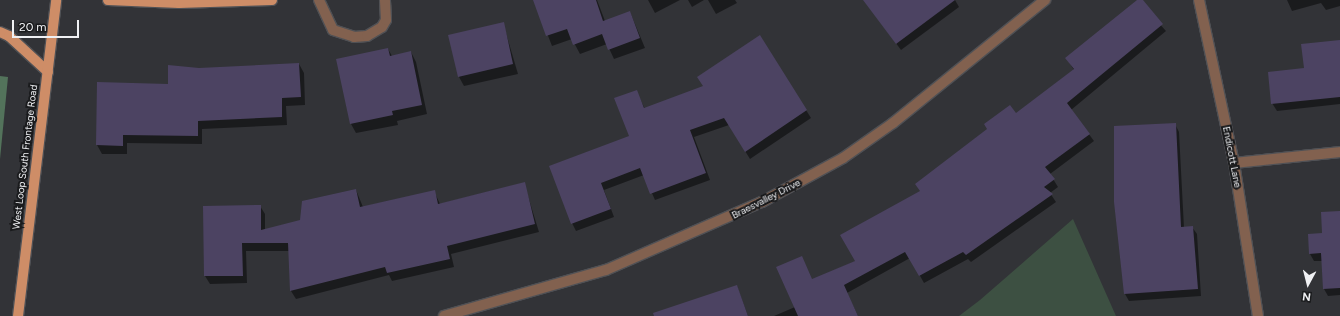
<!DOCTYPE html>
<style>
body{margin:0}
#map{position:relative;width:1340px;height:316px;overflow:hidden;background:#323337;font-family:Figtree,sans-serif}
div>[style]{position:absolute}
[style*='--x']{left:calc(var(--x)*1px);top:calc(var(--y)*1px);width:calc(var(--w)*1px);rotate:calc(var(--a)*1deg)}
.green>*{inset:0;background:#3d5042}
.forest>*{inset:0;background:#53735b}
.shadow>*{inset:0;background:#0007}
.building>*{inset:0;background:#4c4362}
.roads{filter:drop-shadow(1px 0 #505155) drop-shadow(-1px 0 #505155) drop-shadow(0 1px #505155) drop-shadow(0 -1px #505155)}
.minor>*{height:10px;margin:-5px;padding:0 5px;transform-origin:5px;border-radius:5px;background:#82614f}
.major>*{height:10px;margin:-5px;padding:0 5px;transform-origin:5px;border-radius:5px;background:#ce8d67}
span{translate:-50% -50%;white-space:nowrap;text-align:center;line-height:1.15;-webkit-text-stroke:4px #1a1b1d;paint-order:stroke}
.street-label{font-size:10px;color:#f0f1f4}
.north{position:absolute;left:1288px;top:264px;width:40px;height:40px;-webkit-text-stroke:3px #1a1b1d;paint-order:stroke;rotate:187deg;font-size:11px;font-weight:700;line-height:16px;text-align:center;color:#f0f1f4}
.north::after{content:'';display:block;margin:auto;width:14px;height:18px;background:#f0f1f4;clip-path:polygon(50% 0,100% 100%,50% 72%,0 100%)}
.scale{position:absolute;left:12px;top:20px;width:67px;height:18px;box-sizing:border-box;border:2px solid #f0f1f4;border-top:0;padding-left:5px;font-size:12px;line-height:14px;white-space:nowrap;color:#f0f1f4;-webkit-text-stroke:3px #1a1b1d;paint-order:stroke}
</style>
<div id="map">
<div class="green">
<i style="clip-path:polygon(1073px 219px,1116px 316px,959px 316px,980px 300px)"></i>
</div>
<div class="forest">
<i style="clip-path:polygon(0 76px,8px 77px,0 159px)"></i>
</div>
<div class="shadow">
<i style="clip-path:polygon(534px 0,597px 0,605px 21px,630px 12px,645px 48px,614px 59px,607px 44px,580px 54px,572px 39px,552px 46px)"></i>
<i style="clip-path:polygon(648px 0,680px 0,655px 13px)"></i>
<i style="clip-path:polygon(688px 0,704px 0,692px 7px)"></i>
<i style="clip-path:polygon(708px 0,735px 0,737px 3px,716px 14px)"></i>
<i style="clip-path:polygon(955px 0,959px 7px,901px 50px,865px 1px)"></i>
<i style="clip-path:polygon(1138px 0,1166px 31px,1071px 110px,1094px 141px,1050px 174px,1058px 187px,1050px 193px,1056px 202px,971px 262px,968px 259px,924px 283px,910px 258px,847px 293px,858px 316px,774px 316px,795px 307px,812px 280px,856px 261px,921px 192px,1074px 70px,1067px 59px)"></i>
<i style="clip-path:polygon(1287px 0,1340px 0,1340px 6px,1326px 10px,1321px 3px,1292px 11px)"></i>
<i style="clip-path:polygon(503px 23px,518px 74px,464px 86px,459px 77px)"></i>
<i style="clip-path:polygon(1340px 41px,1340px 104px,1277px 111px,1272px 103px,1305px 69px)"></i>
<i style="clip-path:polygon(388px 49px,392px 56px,411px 52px,416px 62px,427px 114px,397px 121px,398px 125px,356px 133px,351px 124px)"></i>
<i style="clip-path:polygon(299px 64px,304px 73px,305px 105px,286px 106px,287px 125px,202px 129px,202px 144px,127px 143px,127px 154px,102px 154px,97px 145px,98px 83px,169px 85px,199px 69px)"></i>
<i style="clip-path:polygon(636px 91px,645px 109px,806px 110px,811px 118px,750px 159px,729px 125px,694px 137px,710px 180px,655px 200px,644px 175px,604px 190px,614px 217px,576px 231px,572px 223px,630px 137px)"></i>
<i style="clip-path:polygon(1175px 124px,1179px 132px,1184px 228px,1192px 227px,1197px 234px,1201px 296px,1129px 301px,1125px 294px)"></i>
<i style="clip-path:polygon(524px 183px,539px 232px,451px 254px,454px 267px,392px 281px,389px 275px,296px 299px,291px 291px,290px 251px,246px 251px,247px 283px,210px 284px,205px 276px,260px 206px,265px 214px,265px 230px,301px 221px,356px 190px,363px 207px,434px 191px,440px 204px)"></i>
<i style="clip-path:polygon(1340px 212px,1340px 295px,1328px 296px,1324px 289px,1322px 261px,1314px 261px,1310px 254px)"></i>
<i style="clip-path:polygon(737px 286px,748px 316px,666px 316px)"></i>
</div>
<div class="building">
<i style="clip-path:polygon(533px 0,596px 0,603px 21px,630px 11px,640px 38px,608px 50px,602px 34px,573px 45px,567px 29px,546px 36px)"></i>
<i style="clip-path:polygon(863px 0,955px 0,896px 44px)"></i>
<i style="clip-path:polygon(1137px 0,1143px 0,1163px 24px,1067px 103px,1090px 134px,1045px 167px,1055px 179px,1044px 187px,1053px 194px,966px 255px,963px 252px,919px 276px,905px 252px,844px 285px,858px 316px,798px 316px,776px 267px,802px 256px,812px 279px,855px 261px,840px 235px,920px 191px,915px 184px,987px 129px,984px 124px,1010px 105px,1016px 113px,1074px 69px,1065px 58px)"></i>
<i style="clip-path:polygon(504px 22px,513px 64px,458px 77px,448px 35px)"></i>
<i style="clip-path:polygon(760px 35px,807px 110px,745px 152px,724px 118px,690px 130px,706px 173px,650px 194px,640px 168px,601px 183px,611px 209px,571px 224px,549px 166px,629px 136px,614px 98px,637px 90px,644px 108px,703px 86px,697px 77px)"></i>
<i style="clip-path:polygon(1340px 40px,1340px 97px,1271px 104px,1268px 72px,1304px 68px,1301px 44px)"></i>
<i style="clip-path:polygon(388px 48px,390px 56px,411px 51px,422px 105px,392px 111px,393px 115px,350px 124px,336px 59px)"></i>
<i style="clip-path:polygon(299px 63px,301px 97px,282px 98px,282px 117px,198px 121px,198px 136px,123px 135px,123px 146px,96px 145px,97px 82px,168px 84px,168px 65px,199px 68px)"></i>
<i style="clip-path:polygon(1176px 123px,1181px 227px,1193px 226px,1198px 289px,1124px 294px,1114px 202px,1114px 126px)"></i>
<i style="clip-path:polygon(525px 182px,535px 224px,447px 246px,450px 259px,387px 273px,385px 267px,290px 291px,288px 243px,242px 243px,243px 276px,204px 276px,203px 206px,261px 205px,261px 230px,300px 220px,302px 201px,356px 189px,360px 207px,435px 190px,438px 204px)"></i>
<i style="clip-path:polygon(1340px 211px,1340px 288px,1323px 289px,1321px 253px,1309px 254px,1308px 234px,1322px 233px,1321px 212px)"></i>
<i style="clip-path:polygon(737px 285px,748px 316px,654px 316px,653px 313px)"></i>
</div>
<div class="roads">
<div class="minor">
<i style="--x:319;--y:0;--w:33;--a:65"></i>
<i style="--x:333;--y:30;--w:22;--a:18"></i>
<i style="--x:354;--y:37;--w:13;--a:-4"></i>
<i style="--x:367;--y:36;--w:17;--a:-31"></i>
<i style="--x:382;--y:27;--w:8;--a:-60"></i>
<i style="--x:386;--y:20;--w:20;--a:-93"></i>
<i style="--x:1199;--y:0;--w:167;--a:77.9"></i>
<i style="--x:1234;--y:163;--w:155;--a:81.1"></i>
<i style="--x:1234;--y:163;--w:107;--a:-5.9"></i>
<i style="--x:444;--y:316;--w:168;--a:-15.9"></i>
<i style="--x:606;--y:270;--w:170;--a:-23.6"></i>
<i style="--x:762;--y:202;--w:92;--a:-28.5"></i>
<i style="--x:843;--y:158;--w:61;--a:-35"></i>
<i style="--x:893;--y:123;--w:196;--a:-39"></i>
</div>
<div class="major">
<i style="--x:108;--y:0;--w:71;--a:2.4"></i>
<i style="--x:179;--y:3;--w:93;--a:-1.8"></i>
<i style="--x:0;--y:32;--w:10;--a:24"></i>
<i style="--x:9;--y:36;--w:53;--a:42.7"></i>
<i style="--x:18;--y:316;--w:318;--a:-83.1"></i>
</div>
</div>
<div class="street-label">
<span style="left:25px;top:157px;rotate:-83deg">West Loop South Frontage Road</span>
<span style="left:1232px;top:157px;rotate:79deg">Endicott Lane</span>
<span style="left:766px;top:199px;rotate:-27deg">Braesvalley Drive</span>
</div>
<div class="north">N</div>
<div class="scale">20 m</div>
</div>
